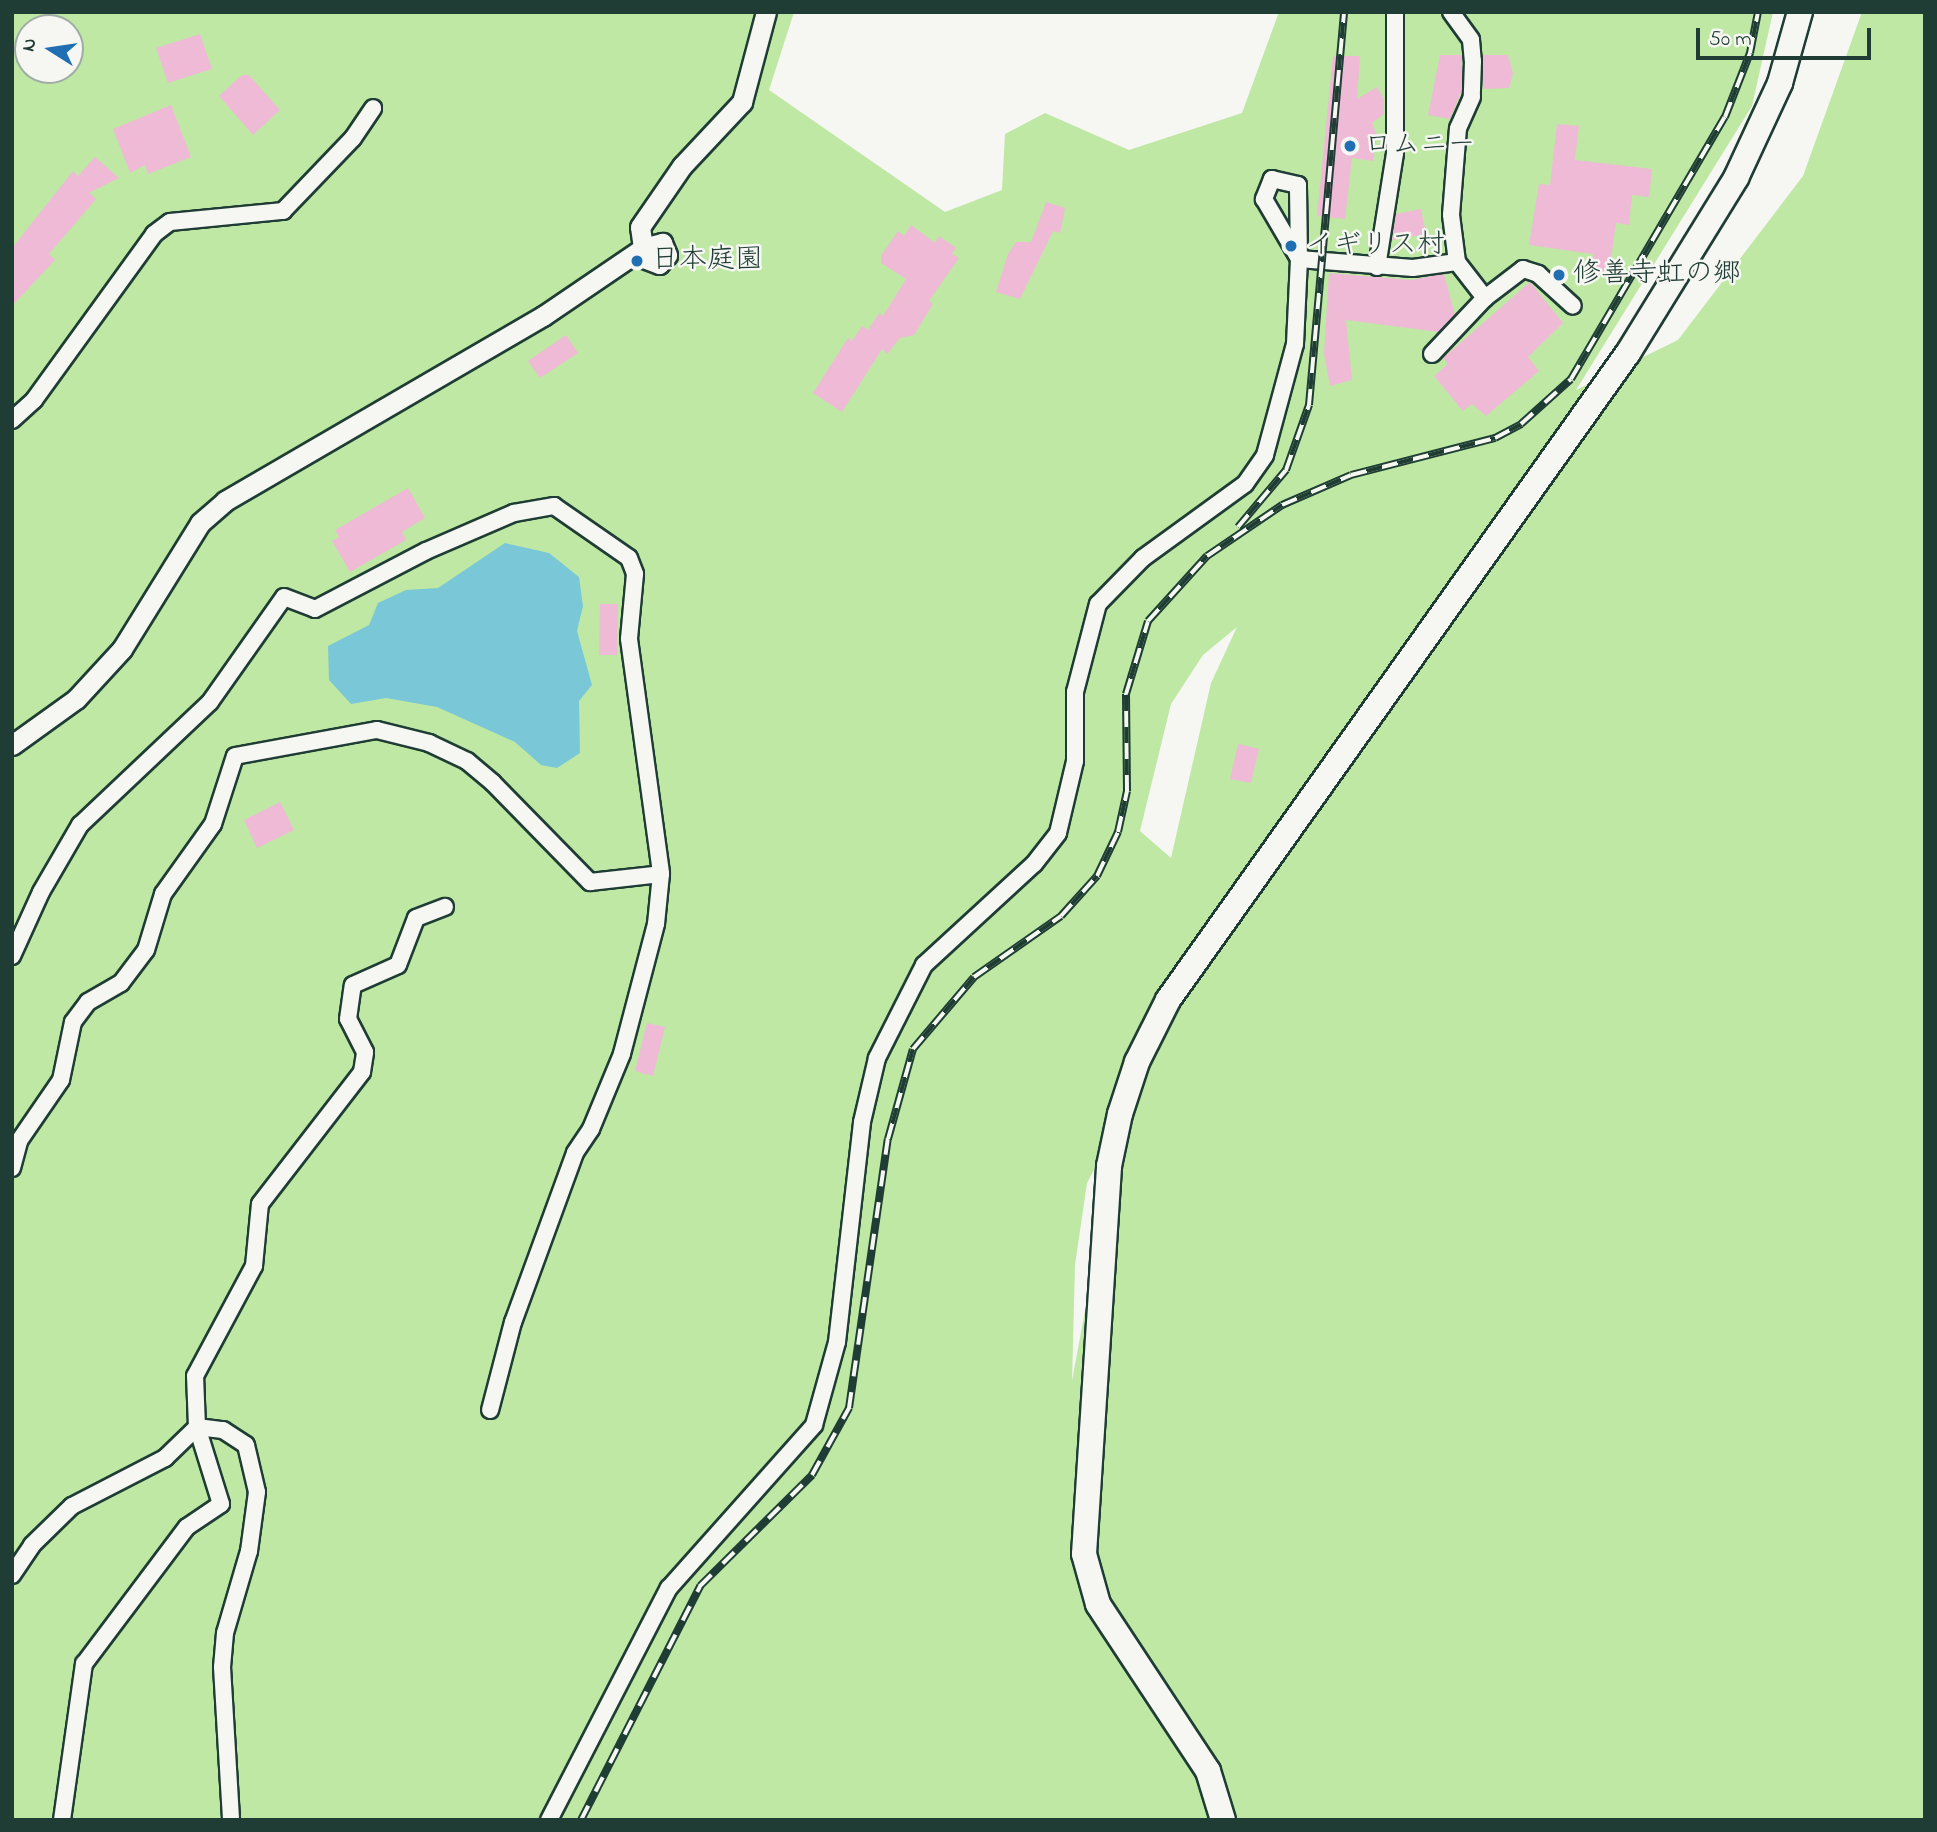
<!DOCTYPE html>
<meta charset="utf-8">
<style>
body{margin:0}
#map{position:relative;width:1937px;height:1832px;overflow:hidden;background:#f6f6f2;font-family:"Indie Flower","Klee One",sans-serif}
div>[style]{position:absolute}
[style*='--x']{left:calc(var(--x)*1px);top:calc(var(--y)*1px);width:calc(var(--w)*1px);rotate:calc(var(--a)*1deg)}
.green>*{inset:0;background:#bee8a4}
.water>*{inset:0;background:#7ac8d7}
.building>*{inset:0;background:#efbad6}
.roads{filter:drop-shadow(2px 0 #1f3d34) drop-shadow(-2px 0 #1f3d34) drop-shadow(0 2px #1f3d34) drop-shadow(0 -2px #1f3d34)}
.pedestrian>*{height:16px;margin:-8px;padding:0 8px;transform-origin:8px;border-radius:8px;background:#f6f6f2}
.minor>*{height:19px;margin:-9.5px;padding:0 9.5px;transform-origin:9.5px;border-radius:9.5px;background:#f6f6f2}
.tertiary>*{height:24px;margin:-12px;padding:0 12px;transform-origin:12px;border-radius:12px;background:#f6f6f2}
.rail>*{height:8px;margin-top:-4px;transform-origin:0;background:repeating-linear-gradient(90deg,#f6f6f2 0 16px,#1f3d34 0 32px);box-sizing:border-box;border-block:2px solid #1f3d34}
.dots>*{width:19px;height:19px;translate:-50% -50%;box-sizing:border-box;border:4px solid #f6f6f2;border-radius:50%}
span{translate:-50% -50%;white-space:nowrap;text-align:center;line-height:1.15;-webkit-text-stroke:5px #f6f6f2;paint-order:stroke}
.poi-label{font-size:28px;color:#1f3d34}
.left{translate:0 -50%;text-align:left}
.frame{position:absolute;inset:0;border:14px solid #1f3d34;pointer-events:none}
.north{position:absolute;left:14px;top:14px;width:70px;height:70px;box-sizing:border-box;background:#f6f6f2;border:2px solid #a0aca6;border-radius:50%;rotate:282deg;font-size:19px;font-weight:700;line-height:28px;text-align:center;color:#1f3d34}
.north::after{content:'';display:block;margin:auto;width:24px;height:32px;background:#1f6fb2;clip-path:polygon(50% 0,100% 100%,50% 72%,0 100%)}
.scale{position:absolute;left:1696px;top:28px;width:175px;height:32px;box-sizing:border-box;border:4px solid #1f3d34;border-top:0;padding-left:9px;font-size:21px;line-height:24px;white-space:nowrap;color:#1f3d34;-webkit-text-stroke:5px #f6f6f2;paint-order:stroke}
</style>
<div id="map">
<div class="green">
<i style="clip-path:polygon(evenodd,12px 12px,794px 12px,769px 90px,945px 212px,1002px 190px,1005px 134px,1045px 113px,1129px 150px,1242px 113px,1279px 12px,1773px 12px,1752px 106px,1576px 390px,1678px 340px,1803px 176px,1862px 12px,1925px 12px,1925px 1820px,12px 1820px,12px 12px,28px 28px,70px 28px,70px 70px,28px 70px,28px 28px,12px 12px,1237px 627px,1211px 683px,1171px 858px,1140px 831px,1171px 704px,1203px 655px,1237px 627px,12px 12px,1119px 1122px,1120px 1122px,1072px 1381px,1075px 1265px,1087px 1183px,1119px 1122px)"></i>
</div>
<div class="water">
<i style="clip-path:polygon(505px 543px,549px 553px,579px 577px,583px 606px,577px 631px,592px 685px,579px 701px,580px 753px,557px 768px,541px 765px,515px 742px,437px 707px,386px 698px,351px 704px,329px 680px,328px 646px,369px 625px,378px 603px,406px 590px,438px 588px)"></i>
</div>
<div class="building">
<i style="clip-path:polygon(200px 34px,212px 69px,168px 83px,156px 48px)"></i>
<i style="clip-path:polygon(1440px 55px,1462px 55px,1462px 90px,1450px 119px,1428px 115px)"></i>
<i style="clip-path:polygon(1483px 55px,1508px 55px,1513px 73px,1509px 88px,1483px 89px)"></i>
<i style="clip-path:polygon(1333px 56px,1360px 56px,1357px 99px,1377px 87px,1384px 99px,1384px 114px,1372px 123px,1377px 135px,1373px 161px,1352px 158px,1345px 219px,1317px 216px)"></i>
<i style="clip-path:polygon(242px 75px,249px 75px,280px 110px,253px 135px,219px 96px)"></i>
<i style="clip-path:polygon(171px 105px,191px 157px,148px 174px,145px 165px,130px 173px,113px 129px)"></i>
<i style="clip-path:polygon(1557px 124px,1579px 126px,1575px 160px,1652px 169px,1649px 197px,1632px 195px,1629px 225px,1616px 223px,1609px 273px,1591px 271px,1593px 254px,1529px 245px,1539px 184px,1550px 185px)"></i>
<i style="clip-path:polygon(95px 157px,119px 178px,89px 193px,96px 199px,49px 254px,55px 260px,12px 306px,12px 248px,73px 171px,78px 176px)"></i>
<i style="clip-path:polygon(1046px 202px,1065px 208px,1060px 233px,1053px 231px,1020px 299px,996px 292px,1008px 254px,1016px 242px,1031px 242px)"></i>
<i style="clip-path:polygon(1421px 209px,1426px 234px,1392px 240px,1396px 214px)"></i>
<i style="clip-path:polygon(911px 225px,935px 243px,939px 236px,956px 248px,952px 254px,959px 258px,929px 301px,933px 304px,914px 335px,900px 338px,887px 354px,882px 349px,842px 412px,813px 393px,848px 338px,852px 341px,862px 326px,868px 330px,879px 313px,883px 316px,906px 279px,881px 263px,882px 254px,898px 231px,904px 236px)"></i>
<i style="clip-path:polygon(1329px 273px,1411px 280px,1444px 274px,1455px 315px,1439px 332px,1346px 320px,1352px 380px,1330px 386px,1324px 354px)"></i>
<i style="clip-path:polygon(1530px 282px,1563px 323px,1528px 357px,1539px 371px,1486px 416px,1472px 404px,1463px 411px,1434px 376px,1448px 364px,1443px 358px)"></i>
<i style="clip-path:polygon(566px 335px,578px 353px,540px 378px,528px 361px)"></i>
<i style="clip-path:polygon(408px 488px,425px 518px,402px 532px,406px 540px,350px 572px,332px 541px,339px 537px,335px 530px)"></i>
<i style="clip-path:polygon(600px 604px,618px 604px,617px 655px,599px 655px)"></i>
<i style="clip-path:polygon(1238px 744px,1259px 749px,1251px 783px,1230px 779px)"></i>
<i style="clip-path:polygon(280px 802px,294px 830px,257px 848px,244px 820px)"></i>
<i style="clip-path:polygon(647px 1023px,665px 1027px,653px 1076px,635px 1071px)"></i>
</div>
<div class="roads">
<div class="pedestrian">
<i style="--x:1451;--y:12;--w:34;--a:54"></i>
<i style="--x:1471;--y:40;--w:21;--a:85"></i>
<i style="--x:1473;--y:61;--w:36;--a:92"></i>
<i style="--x:1472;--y:97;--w:34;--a:114"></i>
<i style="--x:1458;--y:128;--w:87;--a:94.6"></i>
<i style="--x:1451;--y:215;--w:47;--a:82.7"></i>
<i style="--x:1457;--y:262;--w:46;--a:52.1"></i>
<i style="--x:1299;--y:259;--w:114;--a:4.5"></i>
<i style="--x:1413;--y:268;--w:44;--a:-7.8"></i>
<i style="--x:1377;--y:267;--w:115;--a:-81"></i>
<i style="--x:1395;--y:153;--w:141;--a:-90"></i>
<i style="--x:1432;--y:354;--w:77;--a:-46.6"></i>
<i style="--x:1485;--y:298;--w:48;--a:-37.3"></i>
<i style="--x:1523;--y:269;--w:16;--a:18"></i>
<i style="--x:1538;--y:274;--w:47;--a:42.4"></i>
<i style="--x:12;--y:420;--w:30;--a:-42"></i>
<i style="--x:34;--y:400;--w:205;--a:-54.1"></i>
<i style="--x:154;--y:234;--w:20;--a:-37"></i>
<i style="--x:170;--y:222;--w:114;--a:-5.6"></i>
<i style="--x:283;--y:211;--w:101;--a:-46.2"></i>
<i style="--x:353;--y:138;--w:36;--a:-56"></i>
<i style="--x:12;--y:956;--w:70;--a:-65.6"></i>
<i style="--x:41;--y:892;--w:78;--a:-59.8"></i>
<i style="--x:80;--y:825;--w:179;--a:-43.4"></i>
<i style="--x:210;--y:702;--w:128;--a:-54.8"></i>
<i style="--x:284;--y:597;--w:33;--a:21"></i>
<i style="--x:315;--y:609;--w:125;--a:-27.6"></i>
<i style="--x:426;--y:551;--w:96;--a:-23.4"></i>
<i style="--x:514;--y:513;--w:41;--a:-9.9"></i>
<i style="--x:554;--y:506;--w:91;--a:34.7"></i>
<i style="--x:629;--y:558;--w:17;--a:69"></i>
<i style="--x:635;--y:574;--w:65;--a:95.3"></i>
<i style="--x:629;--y:639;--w:237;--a:82.2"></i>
<i style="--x:661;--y:874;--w:50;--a:95.7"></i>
<i style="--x:656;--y:924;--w:134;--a:104.7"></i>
<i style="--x:622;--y:1054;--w:81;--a:112.5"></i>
<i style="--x:591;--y:1129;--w:29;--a:124"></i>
<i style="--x:575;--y:1153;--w:180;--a:110.1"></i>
<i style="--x:513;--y:1322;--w:91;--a:104.6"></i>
<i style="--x:12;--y:1168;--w:28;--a:-75"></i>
<i style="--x:19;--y:1141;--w:74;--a:-55.5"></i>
<i style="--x:61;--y:1080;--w:59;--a:-78.3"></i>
<i style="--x:73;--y:1022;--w:25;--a:-53"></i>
<i style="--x:88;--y:1002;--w:38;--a:-30"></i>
<i style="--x:121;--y:983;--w:41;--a:-52.9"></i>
<i style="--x:146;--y:950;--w:59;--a:-73.1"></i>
<i style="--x:163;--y:894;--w:86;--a:-54.5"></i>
<i style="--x:213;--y:824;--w:71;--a:-72.1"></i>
<i style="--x:235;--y:756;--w:144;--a:-10.4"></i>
<i style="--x:377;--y:730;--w:54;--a:14"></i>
<i style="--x:429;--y:743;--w:42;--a:25.3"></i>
<i style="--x:467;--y:761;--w:34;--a:40"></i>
<i style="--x:493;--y:783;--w:139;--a:45.6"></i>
<i style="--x:590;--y:882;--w:71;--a:-6.4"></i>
<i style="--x:12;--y:1575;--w:36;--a:-56"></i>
<i style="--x:32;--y:1545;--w:56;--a:-44.3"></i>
<i style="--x:72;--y:1506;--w:105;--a:-27.3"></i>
<i style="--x:165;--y:1458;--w:45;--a:-44.1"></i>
<i style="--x:197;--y:1427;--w:26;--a:7"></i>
<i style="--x:223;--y:1430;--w:27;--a:33"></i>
<i style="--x:246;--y:1445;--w:48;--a:76.8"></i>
<i style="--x:257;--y:1492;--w:60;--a:97.7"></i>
<i style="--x:249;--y:1551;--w:85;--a:106.3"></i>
<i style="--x:225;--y:1633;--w:34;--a:95"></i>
<i style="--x:222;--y:1667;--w:153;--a:86.6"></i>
<i style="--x:62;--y:1820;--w:158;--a:-82"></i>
<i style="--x:84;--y:1664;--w:171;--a:-53.1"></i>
<i style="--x:187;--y:1527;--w:41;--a:-34.1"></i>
<i style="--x:221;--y:1504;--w:81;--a:-107.3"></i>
<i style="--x:197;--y:1427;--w:51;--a:-92.2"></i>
<i style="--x:195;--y:1376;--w:125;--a:-61.8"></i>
<i style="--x:254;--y:1266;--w:62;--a:-84.5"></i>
<i style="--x:260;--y:1204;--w:167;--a:-52.3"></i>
<i style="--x:362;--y:1072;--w:20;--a:-81"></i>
<i style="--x:365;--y:1052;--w:37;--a:-117"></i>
<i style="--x:348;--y:1019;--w:34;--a:-82"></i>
<i style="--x:353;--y:985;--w:49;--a:-24"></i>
<i style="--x:398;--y:965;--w:50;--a:-69"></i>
<i style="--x:416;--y:918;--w:31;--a:-21"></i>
<i style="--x:549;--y:1820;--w:261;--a:-62.7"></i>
<i style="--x:669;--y:1588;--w:218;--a:-48.3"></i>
<i style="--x:814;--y:1425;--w:86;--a:-74.5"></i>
<i style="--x:837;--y:1342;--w:221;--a:-83.5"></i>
<i style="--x:862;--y:1122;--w:66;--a:-76.8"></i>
<i style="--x:877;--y:1058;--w:104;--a:-63.2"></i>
<i style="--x:924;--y:965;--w:149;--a:-42.6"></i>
<i style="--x:1034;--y:864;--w:39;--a:-52"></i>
<i style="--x:1058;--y:833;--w:74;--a:-76.7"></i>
<i style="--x:1075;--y:761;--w:69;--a:-90"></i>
<i style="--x:1075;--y:692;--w:91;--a:-75.4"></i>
<i style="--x:1098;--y:604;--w:64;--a:-45.6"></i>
<i style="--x:1143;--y:558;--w:126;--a:-36"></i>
<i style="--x:1245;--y:484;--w:35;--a:-55"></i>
<i style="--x:1265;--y:455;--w:115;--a:-74.9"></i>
<i style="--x:1295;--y:344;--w:85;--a:-87.3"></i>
<i style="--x:1299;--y:259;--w:74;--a:-90.8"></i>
<i style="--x:1298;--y:185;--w:27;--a:-167"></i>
<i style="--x:1272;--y:179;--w:22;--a:112"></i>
<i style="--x:1264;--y:199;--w:69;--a:59.7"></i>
</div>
<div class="minor">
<i style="--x:643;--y:248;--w:21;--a:-98"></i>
<i style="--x:640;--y:227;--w:74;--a:-55.5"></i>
<i style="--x:682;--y:166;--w:88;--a:-46.8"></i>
<i style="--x:742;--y:102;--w:93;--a:-75.1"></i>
<i style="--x:12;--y:745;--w:79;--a:-35.7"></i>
<i style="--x:76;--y:699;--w:68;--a:-47.4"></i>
<i style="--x:122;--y:649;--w:148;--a:-58.2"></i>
<i style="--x:200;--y:523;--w:33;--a:-41"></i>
<i style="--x:225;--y:501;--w:368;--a:-30.2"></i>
<i style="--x:543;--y:316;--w:121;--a:-34.2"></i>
<i style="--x:643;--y:248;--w:20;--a:-15"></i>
<i style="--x:662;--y:243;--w:13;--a:67"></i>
<i style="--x:667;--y:255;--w:12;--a:132"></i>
<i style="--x:659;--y:264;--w:25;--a:-159"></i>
</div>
<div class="tertiary">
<i style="--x:1223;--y:1820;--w:51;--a:-107"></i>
<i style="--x:1208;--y:1771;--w:200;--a:-123.4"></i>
<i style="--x:1098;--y:1604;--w:52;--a:-105.6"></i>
<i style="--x:1084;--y:1554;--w:389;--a:-86.3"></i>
<i style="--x:1109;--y:1166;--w:53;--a:-78.1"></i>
<i style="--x:1120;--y:1114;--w:55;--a:-71.9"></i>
<i style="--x:1137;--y:1062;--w:69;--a:-63.4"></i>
<i style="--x:1168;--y:1000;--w:794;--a:-54.59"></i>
<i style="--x:1628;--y:353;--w:206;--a:-58.3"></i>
<i style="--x:1736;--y:178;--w:105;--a:-65.1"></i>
<i style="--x:1780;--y:83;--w:74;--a:-74.3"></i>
</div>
</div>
<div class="rail">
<i style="--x:1238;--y:527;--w:75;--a:-49.9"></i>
<i style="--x:1286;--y:470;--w:69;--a:-70.5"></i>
<i style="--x:1309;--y:405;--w:395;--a:-84.9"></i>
<i style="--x:581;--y:1820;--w:263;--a:-63"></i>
<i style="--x:700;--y:1586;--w:158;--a:-44.7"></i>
<i style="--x:812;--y:1475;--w:77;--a:-61.1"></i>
<i style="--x:849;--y:1408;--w:272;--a:-81.8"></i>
<i style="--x:888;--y:1139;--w:93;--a:-74.5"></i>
<i style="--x:913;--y:1049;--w:94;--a:-49.7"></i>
<i style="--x:974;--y:977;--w:106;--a:-35"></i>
<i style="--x:1061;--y:916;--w:54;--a:-48"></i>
<i style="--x:1097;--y:876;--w:49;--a:-64.5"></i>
<i style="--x:1118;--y:832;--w:42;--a:-77.6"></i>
<i style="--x:1127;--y:791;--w:97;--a:-90.6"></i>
<i style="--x:1126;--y:694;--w:76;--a:-73.2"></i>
<i style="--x:1148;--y:621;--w:88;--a:-47.8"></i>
<i style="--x:1207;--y:556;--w:91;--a:-34.2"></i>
<i style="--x:1282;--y:505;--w:75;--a:-23.5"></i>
<i style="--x:1351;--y:475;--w:149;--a:-14.4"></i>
<i style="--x:1495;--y:438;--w:30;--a:-28"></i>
<i style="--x:1521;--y:424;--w:67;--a:-42"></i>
<i style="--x:1571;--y:379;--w:304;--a:-59.6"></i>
<i style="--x:1725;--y:117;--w:69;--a:-68.7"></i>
<i style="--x:1750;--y:53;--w:42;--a:-79"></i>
</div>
<div class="dots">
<i style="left:1350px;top:146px;background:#1f6fb2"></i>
<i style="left:1291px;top:246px;background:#1f6fb2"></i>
<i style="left:637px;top:261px;background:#1f6fb2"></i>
<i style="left:1559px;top:275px;background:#1f6fb2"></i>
</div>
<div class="poi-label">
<span class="left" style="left:1364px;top:146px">ロムニー</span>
<span class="left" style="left:1305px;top:246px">イギリス村</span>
<span class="left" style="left:651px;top:261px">日本庭園</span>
<span class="left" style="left:1573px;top:275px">修善寺虹の郷</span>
</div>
<div class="frame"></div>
<div class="north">N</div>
<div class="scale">50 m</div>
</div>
